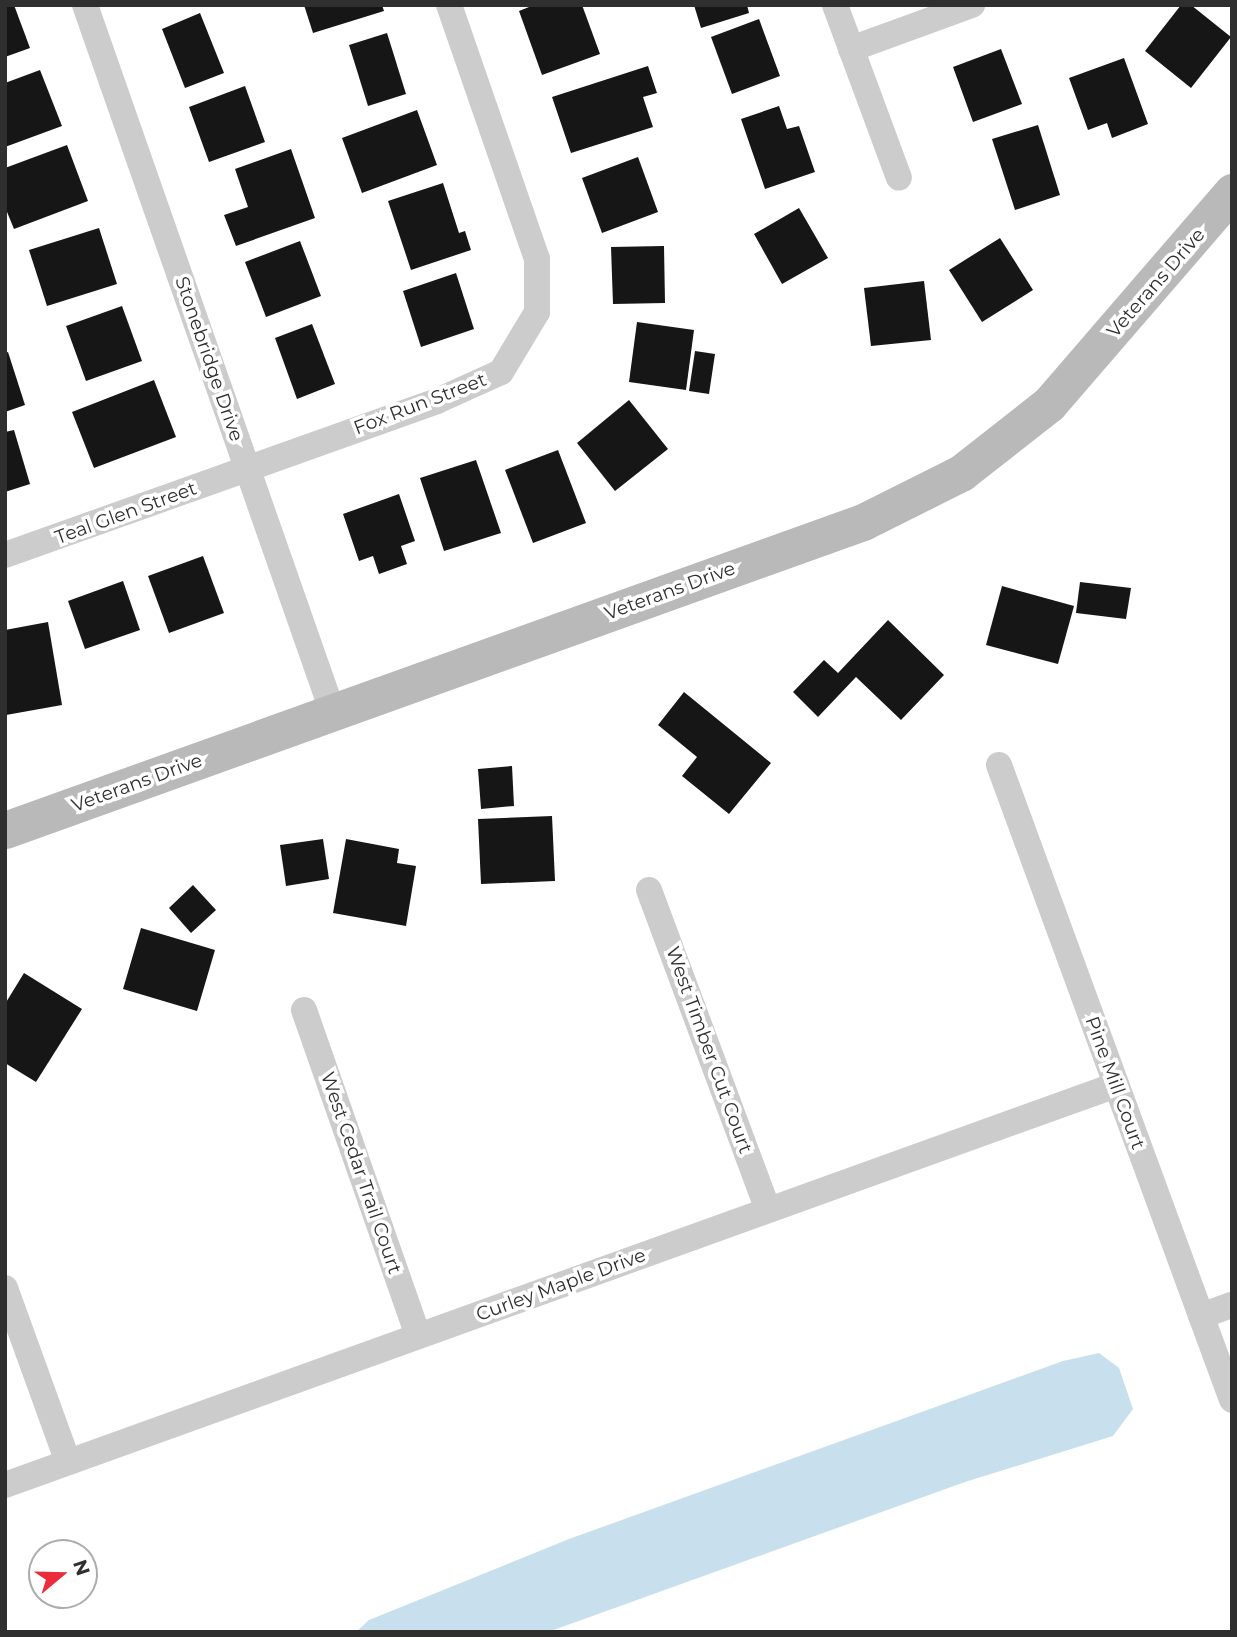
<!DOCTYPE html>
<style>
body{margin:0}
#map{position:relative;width:1237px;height:1637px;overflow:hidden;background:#fff;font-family:Montserrat,sans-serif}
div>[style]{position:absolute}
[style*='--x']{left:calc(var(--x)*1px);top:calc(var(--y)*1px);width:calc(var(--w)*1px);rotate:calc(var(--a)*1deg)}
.water>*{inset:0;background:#c8dfed}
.building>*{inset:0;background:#161616}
.street>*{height:26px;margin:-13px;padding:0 13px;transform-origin:13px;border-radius:13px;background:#ccc}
.secondary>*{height:37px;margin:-18.5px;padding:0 18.5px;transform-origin:18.5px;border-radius:18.5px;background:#b9b9b9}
span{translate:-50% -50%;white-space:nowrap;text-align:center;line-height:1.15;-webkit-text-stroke:7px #fff;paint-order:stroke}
.street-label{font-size:19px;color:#2f2f2f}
.frame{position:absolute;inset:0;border:7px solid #2f2f2f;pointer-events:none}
.north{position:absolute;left:28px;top:1539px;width:70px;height:70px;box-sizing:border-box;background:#fff;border:2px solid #acacac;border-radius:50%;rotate:71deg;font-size:19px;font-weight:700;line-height:28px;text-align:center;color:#2f2f2f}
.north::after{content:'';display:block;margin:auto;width:24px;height:32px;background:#ec2b3b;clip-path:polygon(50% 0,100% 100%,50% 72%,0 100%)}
</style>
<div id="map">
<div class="water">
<i style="clip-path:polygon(1099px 1353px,1119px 1368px,1133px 1409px,1113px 1436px,965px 1482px,548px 1632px,356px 1632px,369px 1620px,569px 1539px,1063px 1361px)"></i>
</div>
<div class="building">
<i style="clip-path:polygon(5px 5px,14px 5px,30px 48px,5px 57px)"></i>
<i style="clip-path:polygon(304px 5px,382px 5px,384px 11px,313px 33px)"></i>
<i style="clip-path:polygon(534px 5px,582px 5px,600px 54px,542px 75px,519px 11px)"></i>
<i style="clip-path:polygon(694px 5px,747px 5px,749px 13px,701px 28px)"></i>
<i style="clip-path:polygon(1181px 5px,1191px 5px,1231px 37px,1191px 88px,1145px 51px)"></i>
<i style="clip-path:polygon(200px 13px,224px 73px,185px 88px,162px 29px)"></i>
<i style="clip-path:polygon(759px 19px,780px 76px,732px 94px,711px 37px)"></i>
<i style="clip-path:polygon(387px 33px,406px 94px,368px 106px,349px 45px)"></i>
<i style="clip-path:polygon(1001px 49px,1022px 104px,973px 122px,953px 67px)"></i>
<i style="clip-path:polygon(1124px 58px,1148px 124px,1112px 138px,1107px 123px,1088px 130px,1069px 78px)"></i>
<i style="clip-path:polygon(648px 66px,657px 93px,643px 97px,653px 127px,571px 153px,552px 97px)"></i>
<i style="clip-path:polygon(40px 70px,62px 126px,5px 147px,5px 83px)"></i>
<i style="clip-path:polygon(245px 86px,265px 142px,209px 162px,189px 107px)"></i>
<i style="clip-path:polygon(779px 106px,787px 129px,799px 126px,815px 172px,765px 189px,741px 119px)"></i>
<i style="clip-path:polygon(417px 110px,437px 165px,362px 193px,342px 138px)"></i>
<i style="clip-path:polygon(1038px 125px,1060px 195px,1015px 210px,992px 139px)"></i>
<i style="clip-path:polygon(67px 145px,88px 201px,14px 229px,5px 207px,5px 168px)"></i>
<i style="clip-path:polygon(291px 149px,315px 218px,236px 246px,224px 215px,248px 207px,235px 169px)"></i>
<i style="clip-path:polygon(638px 157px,658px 212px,602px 233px,582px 178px)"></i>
<i style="clip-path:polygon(443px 183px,459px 233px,465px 231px,471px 250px,411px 270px,388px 201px)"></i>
<i style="clip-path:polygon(799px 208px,828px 258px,782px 284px,754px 234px)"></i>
<i style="clip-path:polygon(99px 228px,117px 284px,47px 306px,29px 250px)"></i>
<i style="clip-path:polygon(1000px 238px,1033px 290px,982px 322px,949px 270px)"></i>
<i style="clip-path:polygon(300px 241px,321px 296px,266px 317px,245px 262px)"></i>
<i style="clip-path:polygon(664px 246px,665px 303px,613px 304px,611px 247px)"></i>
<i style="clip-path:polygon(456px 273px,474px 329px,421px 347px,403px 291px)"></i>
<i style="clip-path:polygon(924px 281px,931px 340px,871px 346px,864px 288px)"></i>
<i style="clip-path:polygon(122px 306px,142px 361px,86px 381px,66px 326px)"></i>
<i style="clip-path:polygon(637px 322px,694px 330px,686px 390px,629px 382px)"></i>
<i style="clip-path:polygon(312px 324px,335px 384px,297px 399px,275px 338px)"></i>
<i style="clip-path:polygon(695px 351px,715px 354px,709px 394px,689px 391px)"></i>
<i style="clip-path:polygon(8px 352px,25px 405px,5px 412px,5px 353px)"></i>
<i style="clip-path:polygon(154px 380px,176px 437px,94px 468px,72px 412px)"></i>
<i style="clip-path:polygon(629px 400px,668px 449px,615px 491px,577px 443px)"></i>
<i style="clip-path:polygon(14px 430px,30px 484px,5px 492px,5px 432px)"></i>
<i style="clip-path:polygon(558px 450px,586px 523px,533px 543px,505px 470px)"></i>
<i style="clip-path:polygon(476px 460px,501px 533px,444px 551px,420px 478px)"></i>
<i style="clip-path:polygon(399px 494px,415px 541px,401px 546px,407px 564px,379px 574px,373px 556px,359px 561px,343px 514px)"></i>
<i style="clip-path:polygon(203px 556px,224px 613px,169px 633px,148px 576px)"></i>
<i style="clip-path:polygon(123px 581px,140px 630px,85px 649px,68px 601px)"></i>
<i style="clip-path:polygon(1080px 582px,1131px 588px,1126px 619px,1076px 613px)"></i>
<i style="clip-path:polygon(1002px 586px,1074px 606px,1058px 664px,986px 645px)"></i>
<i style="clip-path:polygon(888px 620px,944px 675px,901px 720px,856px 677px,818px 717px,793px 692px,824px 660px,838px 673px)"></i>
<i style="clip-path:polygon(48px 622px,62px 705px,6px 715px,5px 630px)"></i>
<i style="clip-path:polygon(684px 692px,771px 763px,729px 814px,682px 776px,697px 757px,658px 725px)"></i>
<i style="clip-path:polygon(512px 766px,514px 806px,481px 809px,478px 769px)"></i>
<i style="clip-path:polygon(552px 816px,555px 881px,481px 884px,478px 819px)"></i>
<i style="clip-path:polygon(323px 839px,329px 879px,286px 886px,280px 845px)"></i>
<i style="clip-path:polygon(346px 839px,399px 849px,397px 863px,416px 866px,406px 926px,333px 913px)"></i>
<i style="clip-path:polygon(193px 885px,216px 910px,191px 933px,169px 908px)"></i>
<i style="clip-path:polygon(141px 928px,215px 950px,197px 1011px,123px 989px)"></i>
<i style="clip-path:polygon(24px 973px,82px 1009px,36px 1082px,5px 1063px,5px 1004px)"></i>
</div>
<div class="street">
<i style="--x:85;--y:5;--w:750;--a:70.7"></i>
<i style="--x:835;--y:5;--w:184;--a:69.7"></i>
<i style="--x:851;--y:49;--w:129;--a:-20"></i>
<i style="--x:5;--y:555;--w:459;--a:-19.6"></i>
<i style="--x:437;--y:401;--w:70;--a:-24.4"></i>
<i style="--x:501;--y:372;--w:70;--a:-59"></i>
<i style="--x:537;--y:312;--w:53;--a:-90"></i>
<i style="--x:537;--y:259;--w:269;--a:-109.1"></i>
<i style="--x:999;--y:765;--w:676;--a:69.85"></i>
<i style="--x:649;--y:890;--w:341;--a:69.6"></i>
<i style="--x:304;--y:1010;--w:345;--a:70.7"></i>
<i style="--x:5;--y:1288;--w:185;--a:70.1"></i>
<i style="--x:1201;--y:1316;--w:33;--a:-20"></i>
<i style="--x:5;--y:1485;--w:1181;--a:-19.8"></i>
</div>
<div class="secondary">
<i style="--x:5;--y:830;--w:912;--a:-19.75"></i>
<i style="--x:863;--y:522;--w:110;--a:-26.6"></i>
<i style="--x:961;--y:473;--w:112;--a:-38.1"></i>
<i style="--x:1049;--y:404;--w:280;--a:-49.2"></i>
</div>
<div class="street-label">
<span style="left:1156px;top:283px;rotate:-49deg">Veterans Drive</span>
<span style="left:209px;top:359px;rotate:71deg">Stonebridge Drive</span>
<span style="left:420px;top:404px;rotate:-21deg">Fox Run Street</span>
<span style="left:126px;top:513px;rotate:-20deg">Teal Glen Street</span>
<span style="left:670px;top:591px;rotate:-20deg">Veterans Drive</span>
<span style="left:137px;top:783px;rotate:-20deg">Veterans Drive</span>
<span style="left:709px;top:1050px;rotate:70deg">West Timber Cut Court</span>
<span style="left:1115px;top:1083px;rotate:70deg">Pine Mill Court</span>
<span style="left:361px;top:1173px;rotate:71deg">West Cedar Trail Court</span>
<span style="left:561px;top:1285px;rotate:-20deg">Curley Maple Drive</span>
</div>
<div class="frame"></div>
<div class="north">N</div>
</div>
